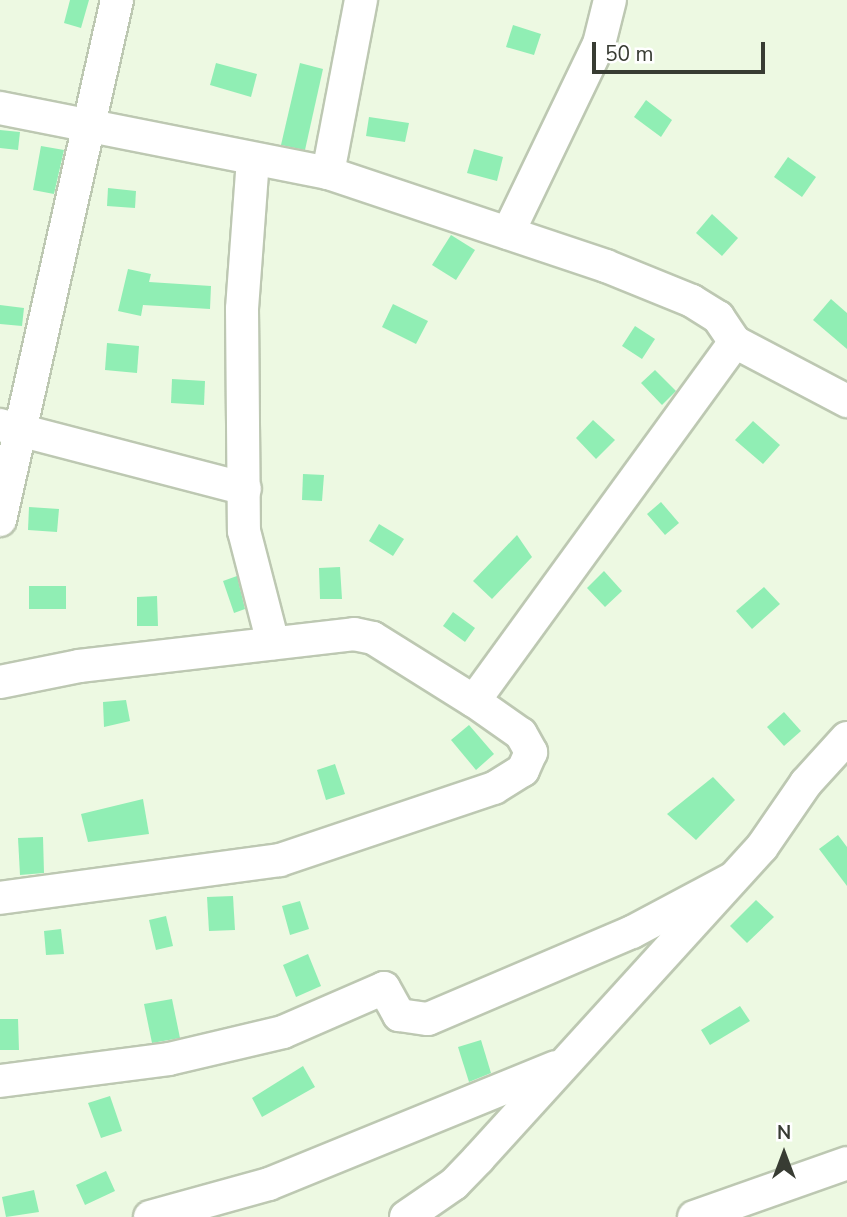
<!DOCTYPE html>
<style>
body{margin:0}
#map{position:relative;width:847px;height:1217px;overflow:hidden;background:#edf9e2;font-family:"Nunito Sans",sans-serif}
div>[style]{position:absolute}
[style*='--x']{left:calc(var(--x)*1px);top:calc(var(--y)*1px);width:calc(var(--w)*1px);rotate:calc(var(--a)*1deg)}
.building>*{inset:0;background:#90eeb4}
.roads{filter:drop-shadow(2px 0 #bdc8b2) drop-shadow(-2px 0 #bdc8b2) drop-shadow(0 2px #bdc8b2) drop-shadow(0 -2px #bdc8b2)}
.minor>*{height:32px;margin:-16px;padding:0 16px;transform-origin:16px;border-radius:16px;background:#fff}
span{translate:-50% -50%;white-space:nowrap;text-align:center;line-height:1.15;-webkit-text-stroke:6px #fff;paint-order:stroke}
.north{position:absolute;left:749px;top:1119px;width:70px;height:70px;-webkit-text-stroke:5px #fff;paint-order:stroke;rotate:0deg;font-size:19px;font-weight:700;line-height:28px;text-align:center;color:#383c33}
.north::after{content:'';display:block;margin:auto;width:24px;height:32px;background:#383c33;clip-path:polygon(50% 0,100% 100%,50% 72%,0 100%)}
.scale{position:absolute;left:592px;top:42px;width:173px;height:32px;box-sizing:border-box;border:4px solid #383c33;border-top:0;padding-left:9px;font-size:21px;line-height:24px;white-space:nowrap;color:#383c33;-webkit-text-stroke:5px #fff;paint-order:stroke}
</style>
<div id="map">
<div class="building">
<i style="clip-path:polygon(70px 0,89px 0,81px 28px,64px 23px)"></i>
<i style="clip-path:polygon(513px 25px,541px 34px,534px 55px,506px 47px)"></i>
<i style="clip-path:polygon(216px 63px,257px 74px,251px 97px,210px 85px)"></i>
<i style="clip-path:polygon(300px 63px,323px 69px,305px 150px,281px 145px)"></i>
<i style="clip-path:polygon(646px 100px,672px 120px,661px 137px,634px 117px)"></i>
<i style="clip-path:polygon(369px 117px,409px 123px,405px 142px,366px 136px)"></i>
<i style="clip-path:polygon(0 130px,20px 132px,18px 150px,0 148px)"></i>
<i style="clip-path:polygon(41px 146px,64px 150px,54px 194px,33px 190px)"></i>
<i style="clip-path:polygon(474px 149px,503px 157px,497px 181px,467px 173px)"></i>
<i style="clip-path:polygon(788px 157px,816px 177px,802px 197px,774px 177px)"></i>
<i style="clip-path:polygon(108px 188px,136px 191px,135px 208px,107px 206px)"></i>
<i style="clip-path:polygon(712px 214px,738px 238px,722px 256px,696px 233px)"></i>
<i style="clip-path:polygon(451px 235px,475px 250px,456px 280px,432px 265px)"></i>
<i style="clip-path:polygon(128px 269px,151px 274px,149px 282px,211px 286px,210px 309px,143px 305px,141px 316px,118px 311px)"></i>
<i style="clip-path:polygon(831px 299px,847px 313px,847px 349px,813px 320px)"></i>
<i style="clip-path:polygon(393px 304px,428px 321px,416px 344px,382px 327px)"></i>
<i style="clip-path:polygon(0 305px,24px 308px,22px 326px,0 324px)"></i>
<i style="clip-path:polygon(635px 326px,655px 339px,642px 359px,622px 346px)"></i>
<i style="clip-path:polygon(107px 343px,139px 346px,137px 373px,105px 370px)"></i>
<i style="clip-path:polygon(655px 370px,676px 391px,662px 405px,641px 383px)"></i>
<i style="clip-path:polygon(172px 379px,205px 381px,204px 405px,171px 403px)"></i>
<i style="clip-path:polygon(593px 420px,615px 440px,596px 459px,576px 438px)"></i>
<i style="clip-path:polygon(753px 421px,780px 445px,763px 464px,735px 440px)"></i>
<i style="clip-path:polygon(303px 474px,324px 475px,322px 501px,302px 500px)"></i>
<i style="clip-path:polygon(661px 502px,679px 523px,665px 535px,647px 514px)"></i>
<i style="clip-path:polygon(29px 507px,59px 509px,57px 532px,28px 530px)"></i>
<i style="clip-path:polygon(379px 524px,404px 539px,393px 556px,369px 541px)"></i>
<i style="clip-path:polygon(517px 535px,532px 557px,492px 599px,473px 581px)"></i>
<i style="clip-path:polygon(340px 567px,342px 599px,320px 599px,319px 568px)"></i>
<i style="clip-path:polygon(604px 571px,622px 591px,605px 607px,587px 588px)"></i>
<i style="clip-path:polygon(237px 576px,245px 609px,234px 613px,223px 581px)"></i>
<i style="clip-path:polygon(29px 586px,66px 586px,66px 609px,29px 609px)"></i>
<i style="clip-path:polygon(764px 587px,780px 604px,752px 629px,736px 611px)"></i>
<i style="clip-path:polygon(157px 596px,158px 626px,137px 626px,137px 597px)"></i>
<i style="clip-path:polygon(453px 612px,475px 628px,465px 642px,443px 626px)"></i>
<i style="clip-path:polygon(126px 700px,130px 721px,104px 727px,103px 702px)"></i>
<i style="clip-path:polygon(784px 712px,801px 731px,784px 746px,767px 727px)"></i>
<i style="clip-path:polygon(469px 725px,494px 754px,476px 770px,451px 740px)"></i>
<i style="clip-path:polygon(335px 764px,345px 794px,326px 800px,317px 770px)"></i>
<i style="clip-path:polygon(713px 777px,735px 800px,696px 840px,667px 814px)"></i>
<i style="clip-path:polygon(143px 799px,149px 834px,88px 842px,81px 814px)"></i>
<i style="clip-path:polygon(838px 835px,847px 847px,847px 886px,819px 849px)"></i>
<i style="clip-path:polygon(43px 837px,44px 873px,20px 875px,18px 838px)"></i>
<i style="clip-path:polygon(233px 896px,235px 930px,209px 931px,207px 897px)"></i>
<i style="clip-path:polygon(756px 900px,774px 917px,747px 943px,730px 926px)"></i>
<i style="clip-path:polygon(300px 901px,309px 929px,290px 935px,282px 906px)"></i>
<i style="clip-path:polygon(166px 916px,173px 946px,156px 950px,149px 920px)"></i>
<i style="clip-path:polygon(61px 929px,64px 954px,46px 955px,44px 931px)"></i>
<i style="clip-path:polygon(308px 954px,321px 986px,296px 997px,283px 965px)"></i>
<i style="clip-path:polygon(172px 999px,180px 1038px,152px 1043px,144px 1004px)"></i>
<i style="clip-path:polygon(740px 1006px,750px 1021px,710px 1045px,701px 1030px)"></i>
<i style="clip-path:polygon(0 1019px,18px 1019px,19px 1050px,0 1050px)"></i>
<i style="clip-path:polygon(481px 1040px,491px 1073px,469px 1082px,458px 1047px)"></i>
<i style="clip-path:polygon(303px 1066px,315px 1087px,262px 1117px,252px 1098px)"></i>
<i style="clip-path:polygon(110px 1096px,122px 1131px,101px 1138px,88px 1103px)"></i>
<i style="clip-path:polygon(106px 1171px,115px 1191px,85px 1205px,76px 1185px)"></i>
<i style="clip-path:polygon(34px 1190px,39px 1212px,6px 1217px,2px 1197px)"></i>
</div>
<div class="roads">
<div class="minor">
<i style="--x:0;--y:108;--w:334;--a:11.2"></i>
<i style="--x:328;--y:173;--w:293;--a:18.5"></i>
<i style="--x:606;--y:266;--w:93;--a:22.1"></i>
<i style="--x:692;--y:301;--w:31;--a:32"></i>
<i style="--x:718;--y:317;--w:30;--a:56"></i>
<i style="--x:735;--y:342;--w:127;--a:27.8"></i>
<i style="--x:253;--y:159;--w:150;--a:94.2"></i>
<i style="--x:242;--y:309;--w:222;--a:89.5"></i>
<i style="--x:244;--y:531;--w:116;--a:75.5"></i>
<i style="--x:328;--y:173;--w:176;--a:-79.2"></i>
<i style="--x:508;--y:233;--w:210;--a:-64.3"></i>
<i style="--x:599;--y:44;--w:45;--a:-76"></i>
<i style="--x:0;--y:425;--w:253;--a:14.6"></i>
<i style="--x:0;--y:520;--w:533;--a:-77.32"></i>
<i style="--x:0;--y:682;--w:81;--a:-11.4"></i>
<i style="--x:79;--y:666;--w:277;--a:-6.6"></i>
<i style="--x:354;--y:634;--w:19;--a:12"></i>
<i style="--x:373;--y:638;--w:119;--a:32"></i>
<i style="--x:474;--y:701;--w:57;--a:35.1"></i>
<i style="--x:521;--y:734;--w:21;--a:61"></i>
<i style="--x:531;--y:752;--w:20;--a:114"></i>
<i style="--x:523;--y:770;--w:34;--a:148"></i>
<i style="--x:494;--y:788;--w:226;--a:161.4"></i>
<i style="--x:280;--y:860;--w:283;--a:172.3"></i>
<i style="--x:474;--y:701;--w:444;--a:-54"></i>
<i style="--x:0;--y:1081;--w:170;--a:-7.4"></i>
<i style="--x:169;--y:1059;--w:117;--a:-13.3"></i>
<i style="--x:283;--y:1032;--w:110;--a:-23.5"></i>
<i style="--x:384;--y:988;--w:31;--a:61"></i>
<i style="--x:399;--y:1015;--w:29;--a:8"></i>
<i style="--x:428;--y:1019;--w:222;--a:-23.1"></i>
<i style="--x:632;--y:932;--w:111;--a:-28"></i>
<i style="--x:150;--y:1217;--w:123;--a:-15.5"></i>
<i style="--x:269;--y:1184;--w:309;--a:-22.2"></i>
<i style="--x:406;--y:1217;--w:58;--a:-34.5"></i>
<i style="--x:454;--y:1184;--w:36;--a:-46"></i>
<i style="--x:479;--y:1158;--w:420;--a:-47.7"></i>
<i style="--x:762;--y:847;--w:78;--a:-55.5"></i>
<i style="--x:806;--y:783;--w:61;--a:-47.7"></i>
<i style="--x:694;--y:1217;--w:162;--a:-19.4"></i>
</div>
</div>
<div class="north">N</div>
<div class="scale">50 m</div>
</div>
